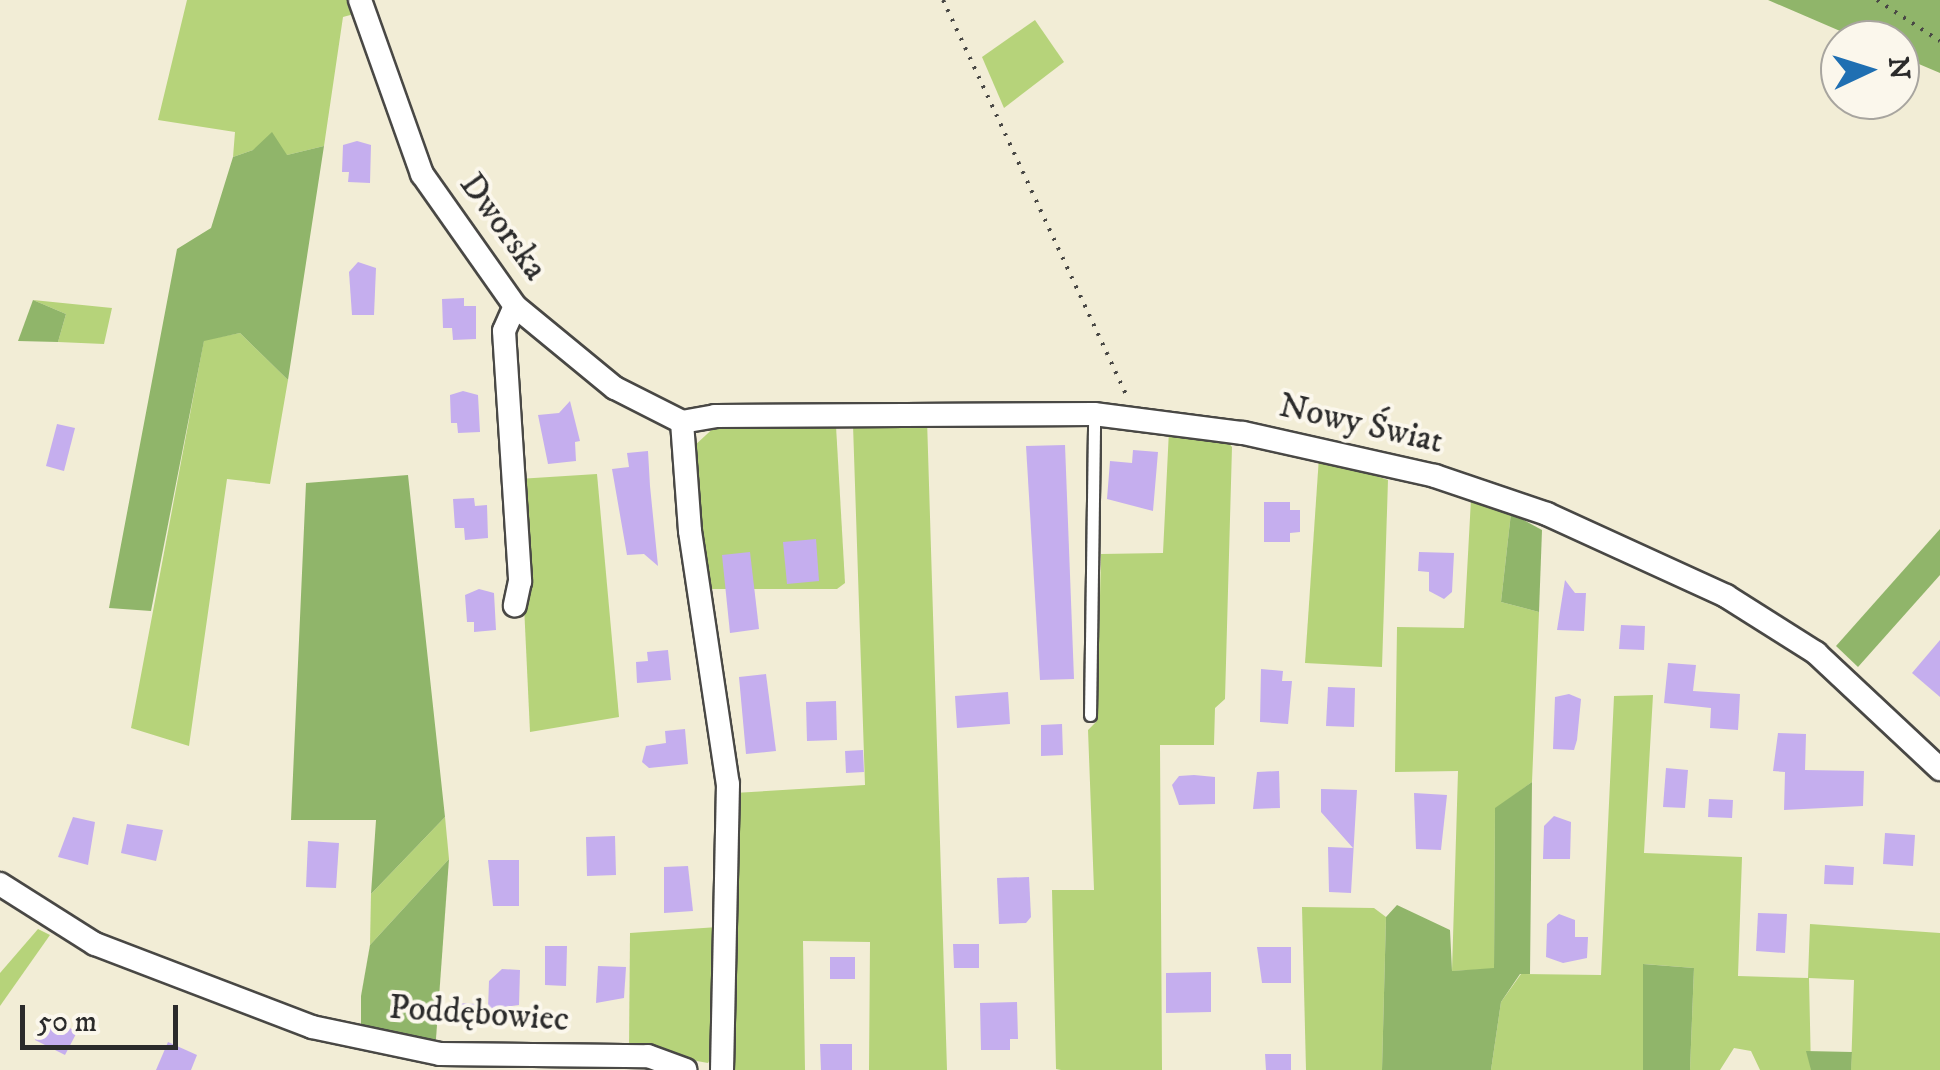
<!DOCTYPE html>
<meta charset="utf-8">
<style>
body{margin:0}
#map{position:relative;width:1940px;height:1070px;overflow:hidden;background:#f2edd6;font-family:"IM FELL DW Pica",serif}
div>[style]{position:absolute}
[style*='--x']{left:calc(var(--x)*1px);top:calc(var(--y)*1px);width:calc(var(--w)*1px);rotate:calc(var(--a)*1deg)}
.green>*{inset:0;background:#b6d37a}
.forest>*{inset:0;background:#90b56a}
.building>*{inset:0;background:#c5aeee}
.path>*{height:4px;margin-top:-2px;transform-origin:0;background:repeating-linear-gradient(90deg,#494845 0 2.5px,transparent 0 10.5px)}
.roads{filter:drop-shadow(2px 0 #494845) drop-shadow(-2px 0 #494845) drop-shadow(0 2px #494845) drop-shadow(0 -2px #494845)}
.lane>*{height:11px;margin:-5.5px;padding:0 5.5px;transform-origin:5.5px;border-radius:5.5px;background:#fff}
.street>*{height:22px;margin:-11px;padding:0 11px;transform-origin:11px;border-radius:11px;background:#fff}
span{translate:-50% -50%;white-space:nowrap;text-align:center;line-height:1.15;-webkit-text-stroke:8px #fbf7ec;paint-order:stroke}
.street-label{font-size:35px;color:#2b2b2b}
.north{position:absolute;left:1820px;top:20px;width:100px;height:100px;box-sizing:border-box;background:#fbf7ec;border:2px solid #a8a59f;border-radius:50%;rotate:86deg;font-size:28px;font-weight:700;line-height:40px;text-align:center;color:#2b2b2b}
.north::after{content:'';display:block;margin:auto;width:35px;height:45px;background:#1f6fb2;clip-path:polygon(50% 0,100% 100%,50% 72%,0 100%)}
.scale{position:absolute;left:20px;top:1005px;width:158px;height:45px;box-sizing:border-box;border:5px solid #2b2b2b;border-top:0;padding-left:12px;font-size:30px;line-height:35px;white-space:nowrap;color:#2b2b2b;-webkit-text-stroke:8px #fbf7ec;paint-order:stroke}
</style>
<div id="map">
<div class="green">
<i style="clip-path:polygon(187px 0,350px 0,354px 14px,343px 17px,324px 146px,287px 155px,253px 150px,233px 157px,235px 132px,158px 120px)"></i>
<i style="clip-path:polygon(1035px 20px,1064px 62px,1004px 108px,982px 57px)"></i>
<i style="clip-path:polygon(33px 300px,112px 308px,104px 344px,58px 342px,66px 314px)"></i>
<i style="clip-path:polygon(240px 333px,288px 380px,270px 484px,227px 479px,189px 746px,131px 728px,204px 340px)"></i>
<i style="clip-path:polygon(927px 419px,947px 1070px,869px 1070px,870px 942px,803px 941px,805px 1070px,730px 1070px,734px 793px,865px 785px,853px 425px)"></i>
<i style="clip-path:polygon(719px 423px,836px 426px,845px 583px,837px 589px,706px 589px,693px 447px)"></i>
<i style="clip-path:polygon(1169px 430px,1226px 440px,1232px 447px,1225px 699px,1215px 708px,1214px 745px,1160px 745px,1162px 1070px,1061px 1070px,1056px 1069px,1052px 890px,1094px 890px,1088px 730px,1097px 721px,1101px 554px,1163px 553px)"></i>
<i style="clip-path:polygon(1319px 457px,1388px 480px,1382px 667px,1305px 663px)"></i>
<i style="clip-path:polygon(597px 474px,619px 717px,530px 732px,518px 479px)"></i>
<i style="clip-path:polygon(1471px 499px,1511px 513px,1501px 602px,1539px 612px,1532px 782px,1495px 809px,1494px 969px,1452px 971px,1458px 771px,1395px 772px,1397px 627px,1464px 628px)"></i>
<i style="clip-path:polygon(1653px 695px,1644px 853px,1742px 857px,1738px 976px,1808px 978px,1810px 924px,1940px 933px,1940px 1070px,1851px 1070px,1854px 980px,1809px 978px,1811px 1070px,1760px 1070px,1751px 1051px,1734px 1048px,1720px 1070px,1690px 1070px,1694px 968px,1644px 964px,1643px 1070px,1491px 1070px,1501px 1002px,1521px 974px,1601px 975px,1614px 696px)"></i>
<i style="clip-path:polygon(445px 817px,449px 859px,370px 945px,371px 894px)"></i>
<i style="clip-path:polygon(1302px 907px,1374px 908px,1386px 917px,1382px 1070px,1306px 1070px)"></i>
<i style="clip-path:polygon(718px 927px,714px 1052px,708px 1063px,629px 1049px,630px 933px)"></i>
<i style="clip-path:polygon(38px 929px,50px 935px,0 1006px,0 973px)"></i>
</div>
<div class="forest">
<i style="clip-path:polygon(1768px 0,1940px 0,1940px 73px,1900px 56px,1900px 40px,1861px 40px)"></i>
<i style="clip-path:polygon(272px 132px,287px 155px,324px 146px,288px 380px,240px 333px,204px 341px,151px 611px,109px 608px,177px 249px,211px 228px,233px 157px,253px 150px)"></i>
<i style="clip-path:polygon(33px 300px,66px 314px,58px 342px,18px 341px)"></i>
<i style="clip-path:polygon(408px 475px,445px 817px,371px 894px,376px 820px,291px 820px,306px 483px)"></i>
<i style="clip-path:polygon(1511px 513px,1542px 530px,1539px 612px,1501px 602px)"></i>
<i style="clip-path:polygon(1940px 529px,1940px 575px,1858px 667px,1836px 646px)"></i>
<i style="clip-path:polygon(1532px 782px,1530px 974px,1520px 974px,1501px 1002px,1491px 1070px,1382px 1070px,1386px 917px,1397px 905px,1450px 930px,1452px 971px,1494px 968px,1495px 808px)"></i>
<i style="clip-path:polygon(449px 859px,436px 1039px,426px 1047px,369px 1035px,361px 1024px,361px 996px,370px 945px)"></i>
<i style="clip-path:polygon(1643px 964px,1694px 968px,1690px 1070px,1643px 1070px)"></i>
<i style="clip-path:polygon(1806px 1051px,1852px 1052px,1851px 1070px,1811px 1070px)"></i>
</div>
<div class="building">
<i style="clip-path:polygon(357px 141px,371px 145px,370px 183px,348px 182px,349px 172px,342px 172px,343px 145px)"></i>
<i style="clip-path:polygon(358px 262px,376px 268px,374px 315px,352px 315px,349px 272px)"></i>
<i style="clip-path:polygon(464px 298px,464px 306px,476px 306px,476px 339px,453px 340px,452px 328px,443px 328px,442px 299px)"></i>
<i style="clip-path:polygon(463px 391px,478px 395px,480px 432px,458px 433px,457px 423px,451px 423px,450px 395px)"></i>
<i style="clip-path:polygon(570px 401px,580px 441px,575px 442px,576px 461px,548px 464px,538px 415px,559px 413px)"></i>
<i style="clip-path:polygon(57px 424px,75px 428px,64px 471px,46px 466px)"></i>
<i style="clip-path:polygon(1065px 445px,1074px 679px,1040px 680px,1026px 446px)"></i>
<i style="clip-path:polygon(1133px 450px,1158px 452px,1153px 511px,1107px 499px,1110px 461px,1132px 463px)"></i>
<i style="clip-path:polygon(648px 451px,650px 486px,658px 566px,644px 554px,627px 555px,612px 469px,629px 467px,627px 453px)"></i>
<i style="clip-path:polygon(474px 498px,475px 506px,487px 505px,488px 538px,465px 540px,464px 528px,455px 528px,453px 499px)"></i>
<i style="clip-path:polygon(1264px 502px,1290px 502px,1290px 510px,1300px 510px,1300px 532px,1290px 533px,1290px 542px,1264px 542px)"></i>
<i style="clip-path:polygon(816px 539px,819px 581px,787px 584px,783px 542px)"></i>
<i style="clip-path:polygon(750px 552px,759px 629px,730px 633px,722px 555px)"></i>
<i style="clip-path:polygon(1419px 552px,1454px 553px,1452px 592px,1444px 599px,1429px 591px,1429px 572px,1418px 571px)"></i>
<i style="clip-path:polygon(1565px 580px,1575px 593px,1586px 593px,1584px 631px,1557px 630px)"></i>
<i style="clip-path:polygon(479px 589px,494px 593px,496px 630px,474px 632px,474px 622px,467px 622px,465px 595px)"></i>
<i style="clip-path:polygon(1621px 625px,1645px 626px,1644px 650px,1619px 649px)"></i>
<i style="clip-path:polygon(1940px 640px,1940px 697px,1912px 673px)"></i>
<i style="clip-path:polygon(668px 650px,671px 680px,637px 683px,636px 662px,648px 661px,647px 652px)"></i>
<i style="clip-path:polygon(1668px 663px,1696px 665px,1693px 691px,1740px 694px,1738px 730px,1710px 728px,1711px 708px,1664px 703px)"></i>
<i style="clip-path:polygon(1261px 669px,1283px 671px,1282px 681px,1292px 681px,1288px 724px,1260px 722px)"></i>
<i style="clip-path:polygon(766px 674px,776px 751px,746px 754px,739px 677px)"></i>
<i style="clip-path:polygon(1328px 687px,1355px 688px,1354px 727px,1326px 726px)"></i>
<i style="clip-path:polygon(1008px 692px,1010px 724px,957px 728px,955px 696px)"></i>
<i style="clip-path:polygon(1569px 694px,1581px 699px,1577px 740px,1574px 750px,1553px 749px,1555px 697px)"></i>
<i style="clip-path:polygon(836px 701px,837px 740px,807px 741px,806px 702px)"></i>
<i style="clip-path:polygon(1062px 724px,1063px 755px,1041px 756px,1041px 725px)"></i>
<i style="clip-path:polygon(685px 729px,688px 764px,649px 768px,642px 762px,646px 746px,666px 743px,665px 731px)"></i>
<i style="clip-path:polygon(1778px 733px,1806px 734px,1805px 770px,1864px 771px,1863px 806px,1784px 810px,1785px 772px,1773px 771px)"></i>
<i style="clip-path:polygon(863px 750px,864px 772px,846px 773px,845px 751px)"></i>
<i style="clip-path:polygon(1666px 768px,1688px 770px,1685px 808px,1663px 807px)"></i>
<i style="clip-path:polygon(1279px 771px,1280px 808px,1253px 809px,1257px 772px)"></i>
<i style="clip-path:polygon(1194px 775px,1215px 777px,1215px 804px,1179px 805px,1172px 785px,1179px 776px)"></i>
<i style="clip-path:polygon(1321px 789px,1357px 790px,1351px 893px,1329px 892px,1328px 847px,1353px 848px,1321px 812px)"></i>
<i style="clip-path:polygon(1414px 793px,1447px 795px,1441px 850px,1416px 849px)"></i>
<i style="clip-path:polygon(1709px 799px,1733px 800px,1732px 818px,1708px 817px)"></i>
<i style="clip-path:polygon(1554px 816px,1571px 822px,1570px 859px,1543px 859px,1544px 826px)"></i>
<i style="clip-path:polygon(73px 817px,95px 822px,88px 865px,58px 857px)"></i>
<i style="clip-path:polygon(127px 824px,163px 830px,156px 861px,121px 853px)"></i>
<i style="clip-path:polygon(1885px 833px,1915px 835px,1913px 866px,1883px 864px)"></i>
<i style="clip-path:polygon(615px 836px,616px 875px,587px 876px,586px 837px)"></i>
<i style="clip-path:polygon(308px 841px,339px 843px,336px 888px,306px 887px)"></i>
<i style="clip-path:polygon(488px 860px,519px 860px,519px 906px,493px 906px)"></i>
<i style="clip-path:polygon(1825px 865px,1854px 867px,1853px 885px,1824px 884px)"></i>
<i style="clip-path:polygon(688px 866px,693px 911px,664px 913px,664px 867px)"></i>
<i style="clip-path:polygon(1029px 877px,1031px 917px,1026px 923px,999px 924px,997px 878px)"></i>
<i style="clip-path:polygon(1758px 913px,1787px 914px,1785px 953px,1756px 951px)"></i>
<i style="clip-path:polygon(1559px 914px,1575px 920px,1575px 937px,1588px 937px,1587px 958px,1563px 963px,1546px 957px,1547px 924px)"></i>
<i style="clip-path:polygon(953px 944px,979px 944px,979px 968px,954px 968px)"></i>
<i style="clip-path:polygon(545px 946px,567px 946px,566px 986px,545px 985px)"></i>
<i style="clip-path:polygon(1257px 947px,1291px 947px,1291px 983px,1262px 983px)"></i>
<i style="clip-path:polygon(830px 957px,855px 957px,855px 979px,830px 979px)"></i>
<i style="clip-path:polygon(598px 966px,626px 967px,624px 998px,596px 1003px)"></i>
<i style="clip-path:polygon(502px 969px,520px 970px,519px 1005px,488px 1009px,489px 981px)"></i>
<i style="clip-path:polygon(1211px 972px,1211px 1012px,1166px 1013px,1166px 973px)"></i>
<i style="clip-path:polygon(1017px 1002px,1018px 1039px,1010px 1039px,1010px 1050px,981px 1050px,980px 1003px)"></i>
<i style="clip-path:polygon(457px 1003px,478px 1004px,476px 1025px,456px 1024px)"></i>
<i style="clip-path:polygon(48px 1016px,77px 1032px,65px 1055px,35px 1040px)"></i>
<i style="clip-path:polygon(168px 1042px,197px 1055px,191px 1070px,156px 1070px)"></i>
<i style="clip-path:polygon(820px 1044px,852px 1044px,852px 1070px,821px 1070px)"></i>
<i style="clip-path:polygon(1265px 1054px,1291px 1054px,1291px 1070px,1266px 1070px)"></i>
</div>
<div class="path">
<i style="--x:943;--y:0;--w:438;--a:65.1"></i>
<i style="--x:1877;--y:0;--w:75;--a:33.1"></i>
</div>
<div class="roads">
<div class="lane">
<i style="--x:1090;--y:715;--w:301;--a:-89.2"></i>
</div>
<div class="street">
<i style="--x:360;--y:0;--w:185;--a:70.4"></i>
<i style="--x:422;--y:174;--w:161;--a:54.8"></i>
<i style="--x:515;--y:306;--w:129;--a:39.4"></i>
<i style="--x:615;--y:388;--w:75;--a:26.9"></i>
<i style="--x:515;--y:306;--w:27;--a:114"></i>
<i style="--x:504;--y:331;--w:251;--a:86.3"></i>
<i style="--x:520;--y:581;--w:25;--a:102"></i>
<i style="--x:682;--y:422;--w:34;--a:-10"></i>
<i style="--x:715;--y:416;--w:379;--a:-0.3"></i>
<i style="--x:1094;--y:414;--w:150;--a:7.3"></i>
<i style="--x:1243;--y:433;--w:197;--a:12.6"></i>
<i style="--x:1435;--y:476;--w:118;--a:18.7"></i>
<i style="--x:1547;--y:514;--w:197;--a:24.6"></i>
<i style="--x:1726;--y:596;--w:107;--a:32.3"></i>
<i style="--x:1816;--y:653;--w:170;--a:43.1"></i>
<i style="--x:682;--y:422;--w:109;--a:85.8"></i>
<i style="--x:690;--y:531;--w:256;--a:81.5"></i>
<i style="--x:728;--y:784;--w:286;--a:91.2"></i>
<i style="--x:0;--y:884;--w:112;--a:32.3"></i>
<i style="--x:95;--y:944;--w:232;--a:20.9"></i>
<i style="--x:312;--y:1027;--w:131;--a:11.9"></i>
<i style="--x:440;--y:1054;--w:208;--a:0.6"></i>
<i style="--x:648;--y:1056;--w:40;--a:20.2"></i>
</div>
</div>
<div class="street-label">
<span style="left:503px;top:227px;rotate:54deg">Dworska</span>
<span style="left:1361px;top:424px;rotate:13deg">Nowy Świat</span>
<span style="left:479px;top:1014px;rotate:4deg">Poddębowiec</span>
</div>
<div class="north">N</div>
<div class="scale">50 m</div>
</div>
